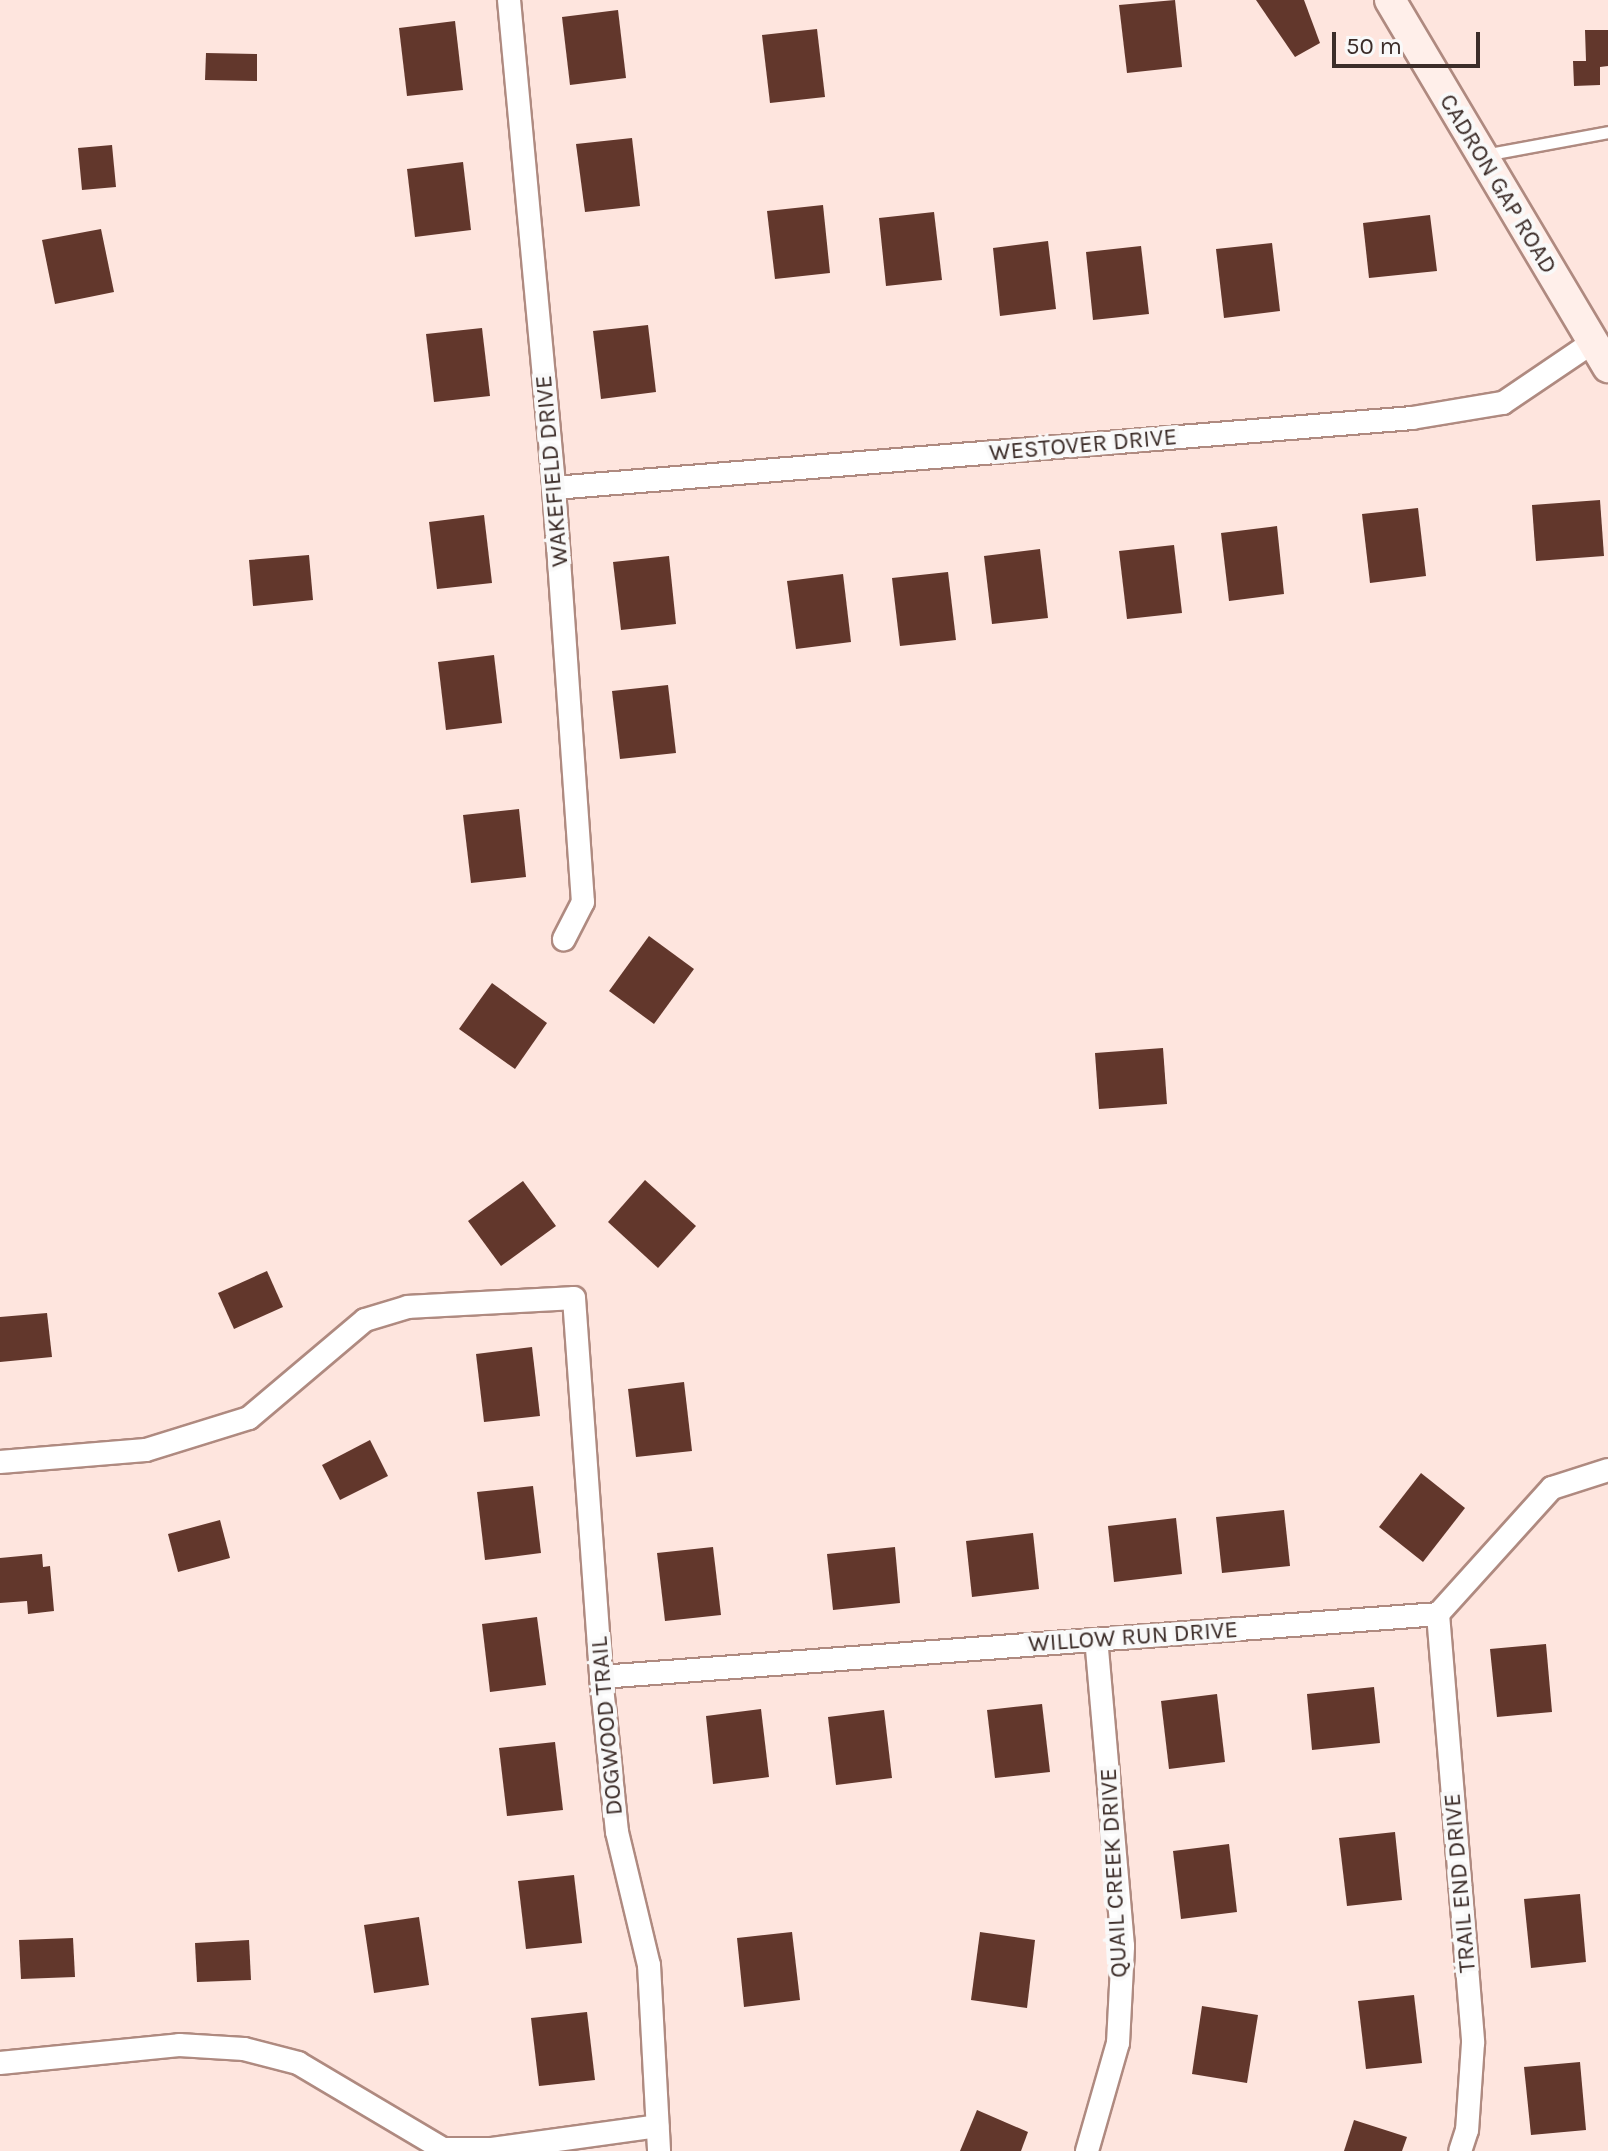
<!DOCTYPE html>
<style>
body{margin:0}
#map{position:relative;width:1608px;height:2151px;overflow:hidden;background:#fee5de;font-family:Karla,sans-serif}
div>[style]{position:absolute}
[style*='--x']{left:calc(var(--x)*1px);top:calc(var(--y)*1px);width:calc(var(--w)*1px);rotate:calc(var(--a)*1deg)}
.building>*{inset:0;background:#62372c}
.roads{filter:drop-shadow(2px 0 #af8a80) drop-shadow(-2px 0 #af8a80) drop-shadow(0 2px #af8a80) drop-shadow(0 -2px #af8a80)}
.lane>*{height:11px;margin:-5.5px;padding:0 5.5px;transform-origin:5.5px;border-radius:5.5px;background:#fff}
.street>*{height:22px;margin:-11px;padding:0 11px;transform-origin:11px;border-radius:11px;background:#fff}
.secondary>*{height:30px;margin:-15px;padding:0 15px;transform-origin:15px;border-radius:15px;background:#ffefea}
span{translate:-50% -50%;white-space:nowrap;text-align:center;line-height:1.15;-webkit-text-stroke:8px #f9f9f9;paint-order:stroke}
.street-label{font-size:24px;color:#3c2d29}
.scale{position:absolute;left:1332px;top:32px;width:148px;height:36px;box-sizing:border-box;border:4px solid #3c2d29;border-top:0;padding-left:10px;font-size:24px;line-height:28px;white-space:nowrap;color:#3c2d29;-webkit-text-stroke:6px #f9f9f9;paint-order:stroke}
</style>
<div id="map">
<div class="building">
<i style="clip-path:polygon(1175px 0,1182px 67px,1127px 73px,1119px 5px)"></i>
<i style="clip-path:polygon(1256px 0,1304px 0,1320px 43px,1295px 57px)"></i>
<i style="clip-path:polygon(618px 10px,626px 78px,570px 85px,562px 17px)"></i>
<i style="clip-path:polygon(455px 21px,463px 90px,407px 96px,399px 28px)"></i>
<i style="clip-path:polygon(817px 29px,825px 97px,770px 103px,762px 35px)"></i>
<i style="clip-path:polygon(1585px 30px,1608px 30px,1608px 66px,1600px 67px,1600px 85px,1574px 86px,1573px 61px,1586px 61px)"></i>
<i style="clip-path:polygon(206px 53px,257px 54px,257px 81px,205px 80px)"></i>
<i style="clip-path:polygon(632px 138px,640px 206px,585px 212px,576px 144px)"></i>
<i style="clip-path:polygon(112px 145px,116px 187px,82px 190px,78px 148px)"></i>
<i style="clip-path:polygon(463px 162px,471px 230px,415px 237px,407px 169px)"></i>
<i style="clip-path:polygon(823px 205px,830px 273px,775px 279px,767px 211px)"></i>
<i style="clip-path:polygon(934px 212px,942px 280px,886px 286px,879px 218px)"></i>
<i style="clip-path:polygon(1430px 215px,1437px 271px,1369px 278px,1363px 223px)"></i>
<i style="clip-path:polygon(101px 229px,114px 292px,55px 304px,42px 240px)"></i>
<i style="clip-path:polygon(1048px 241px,1056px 309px,1000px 316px,993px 248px)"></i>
<i style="clip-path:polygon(1272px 243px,1280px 311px,1224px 318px,1216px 249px)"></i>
<i style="clip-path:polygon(1141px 246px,1149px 314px,1093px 320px,1086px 252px)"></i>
<i style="clip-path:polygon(648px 325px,656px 392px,601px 399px,593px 331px)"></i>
<i style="clip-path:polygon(482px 328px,490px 396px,434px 402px,426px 334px)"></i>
<i style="clip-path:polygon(1600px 500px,1604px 556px,1536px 561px,1532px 505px)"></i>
<i style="clip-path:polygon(1418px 508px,1426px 576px,1370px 583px,1362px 514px)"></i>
<i style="clip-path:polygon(484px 515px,492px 583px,437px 589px,429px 522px)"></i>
<i style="clip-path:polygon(1277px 526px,1284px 594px,1229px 601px,1221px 533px)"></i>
<i style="clip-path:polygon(1174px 545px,1182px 613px,1127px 619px,1119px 551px)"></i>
<i style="clip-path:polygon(1040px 549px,1048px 618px,992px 624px,984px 556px)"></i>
<i style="clip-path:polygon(309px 555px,313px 600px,253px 606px,249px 560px)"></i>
<i style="clip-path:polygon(669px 556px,676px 624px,621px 630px,613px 562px)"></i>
<i style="clip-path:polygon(948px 572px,956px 640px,900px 646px,892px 578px)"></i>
<i style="clip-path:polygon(843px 574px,851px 642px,796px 649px,787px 581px)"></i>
<i style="clip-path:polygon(494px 655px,502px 723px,446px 730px,438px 662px)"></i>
<i style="clip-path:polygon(668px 685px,676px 753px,620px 759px,612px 691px)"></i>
<i style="clip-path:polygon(519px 809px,526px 877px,471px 883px,463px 815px)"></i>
<i style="clip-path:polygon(649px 936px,694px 969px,654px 1024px,609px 991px)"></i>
<i style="clip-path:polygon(492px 983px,547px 1023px,515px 1069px,459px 1029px)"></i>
<i style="clip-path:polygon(1163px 1048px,1167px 1104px,1099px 1109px,1095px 1053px)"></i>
<i style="clip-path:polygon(645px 1180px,696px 1226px,658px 1268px,608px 1222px)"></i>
<i style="clip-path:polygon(523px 1181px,556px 1226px,501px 1266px,468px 1221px)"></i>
<i style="clip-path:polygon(267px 1271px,283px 1307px,234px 1329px,218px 1293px)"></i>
<i style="clip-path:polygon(47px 1313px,52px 1357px,0 1362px,0 1317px)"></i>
<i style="clip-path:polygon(532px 1347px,540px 1416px,484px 1422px,476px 1354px)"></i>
<i style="clip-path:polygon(684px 1382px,692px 1451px,636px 1457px,628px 1389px)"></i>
<i style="clip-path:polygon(370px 1440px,388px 1476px,340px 1500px,322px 1465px)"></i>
<i style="clip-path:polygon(1421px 1473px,1465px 1508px,1423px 1562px,1379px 1527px)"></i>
<i style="clip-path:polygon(533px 1486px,541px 1553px,485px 1560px,477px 1492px)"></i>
<i style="clip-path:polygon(1284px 1510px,1290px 1566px,1222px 1573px,1216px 1517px)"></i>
<i style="clip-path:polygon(1176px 1518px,1182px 1574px,1114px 1582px,1108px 1526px)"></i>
<i style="clip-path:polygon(220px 1520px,230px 1558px,178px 1572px,168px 1534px)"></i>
<i style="clip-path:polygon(1033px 1533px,1039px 1589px,972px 1597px,966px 1541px)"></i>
<i style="clip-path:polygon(713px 1547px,721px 1615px,665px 1621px,657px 1553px)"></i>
<i style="clip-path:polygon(895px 1547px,900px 1603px,833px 1610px,827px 1554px)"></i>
<i style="clip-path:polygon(42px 1554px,43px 1567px,50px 1566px,54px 1611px,28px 1614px,27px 1601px,0 1603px,0 1558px)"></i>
<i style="clip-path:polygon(537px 1617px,546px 1685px,490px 1692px,482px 1624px)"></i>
<i style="clip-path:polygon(1546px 1644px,1552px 1712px,1497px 1717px,1490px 1649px)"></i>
<i style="clip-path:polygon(1374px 1687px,1380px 1743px,1312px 1750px,1307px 1694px)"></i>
<i style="clip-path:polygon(1217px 1694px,1225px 1762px,1169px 1769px,1161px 1701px)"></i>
<i style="clip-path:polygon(1042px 1704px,1050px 1772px,995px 1778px,987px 1710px)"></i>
<i style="clip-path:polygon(761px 1709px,769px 1777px,713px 1784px,706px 1716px)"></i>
<i style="clip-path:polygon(884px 1710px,892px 1778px,836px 1785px,828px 1717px)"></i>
<i style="clip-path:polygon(555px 1742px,563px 1810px,507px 1816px,499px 1748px)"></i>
<i style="clip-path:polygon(1395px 1832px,1402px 1900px,1347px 1906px,1339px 1838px)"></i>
<i style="clip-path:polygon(1229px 1844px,1237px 1912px,1181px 1919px,1173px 1851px)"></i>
<i style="clip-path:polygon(574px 1875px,582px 1943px,526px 1949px,518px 1881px)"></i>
<i style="clip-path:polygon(1580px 1894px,1586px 1962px,1531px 1968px,1524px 1899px)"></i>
<i style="clip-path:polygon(419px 1917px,429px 1985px,374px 1993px,364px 1925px)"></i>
<i style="clip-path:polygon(792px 1932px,800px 2000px,744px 2007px,737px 1938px)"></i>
<i style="clip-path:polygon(980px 1932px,1035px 1940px,1027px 2008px,971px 2000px)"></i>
<i style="clip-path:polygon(73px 1938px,75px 1977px,21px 1979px,19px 1940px)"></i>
<i style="clip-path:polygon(249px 1940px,251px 1980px,197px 1982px,195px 1943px)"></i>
<i style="clip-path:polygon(1414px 1995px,1422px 2063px,1366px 2069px,1358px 2001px)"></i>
<i style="clip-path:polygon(1202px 2006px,1258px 2015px,1247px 2083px,1192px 2074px)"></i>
<i style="clip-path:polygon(587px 2012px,595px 2080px,539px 2086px,531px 2018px)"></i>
<i style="clip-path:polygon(1580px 2062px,1586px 2130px,1531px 2135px,1524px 2067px)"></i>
<i style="clip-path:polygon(977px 2110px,1028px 2132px,1021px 2151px,960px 2151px)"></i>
<i style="clip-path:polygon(1354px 2120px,1407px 2137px,1402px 2151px,1344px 2151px)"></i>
</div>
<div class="roads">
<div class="lane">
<i style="--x:1484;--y:155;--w:126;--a:-10.5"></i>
</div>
<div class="street">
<i style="--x:509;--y:0;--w:490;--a:84.7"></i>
<i style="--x:554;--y:488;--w:415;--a:86"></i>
<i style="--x:583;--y:902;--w:42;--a:117.2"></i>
<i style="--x:554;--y:488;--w:861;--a:-4.66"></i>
<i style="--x:1412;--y:418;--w:92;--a:-9.4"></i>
<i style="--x:1503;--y:403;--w:109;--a:-34.1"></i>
<i style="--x:0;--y:1462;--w:146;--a:-4.7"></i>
<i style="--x:146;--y:1450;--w:108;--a:-17.3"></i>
<i style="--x:249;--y:1418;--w:152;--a:-40.2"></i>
<i style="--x:365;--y:1320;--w:45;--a:-16.8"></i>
<i style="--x:408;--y:1307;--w:166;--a:-3.1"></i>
<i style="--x:574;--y:1298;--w:380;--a:85.9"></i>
<i style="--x:601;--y:1677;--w:156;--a:84.1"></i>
<i style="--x:617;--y:1832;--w:137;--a:76.5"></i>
<i style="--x:649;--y:1965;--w:186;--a:86.9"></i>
<i style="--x:1438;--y:1614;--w:430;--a:85.3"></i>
<i style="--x:1473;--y:2043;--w:87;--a:93.9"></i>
<i style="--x:1467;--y:2130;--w:22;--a:108"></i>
<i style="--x:601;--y:1677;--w:839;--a:-4.3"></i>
<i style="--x:1438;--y:1614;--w:170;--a:-47.9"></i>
<i style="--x:1552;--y:1488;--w:59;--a:-17.8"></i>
<i style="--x:0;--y:2063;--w:180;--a:-5.7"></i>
<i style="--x:179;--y:2045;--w:65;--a:3.5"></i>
<i style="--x:244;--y:2049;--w:56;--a:14.5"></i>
<i style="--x:298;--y:2063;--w:169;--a:30.7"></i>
<i style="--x:443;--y:2149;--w:49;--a:0"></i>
<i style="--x:492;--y:2149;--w:167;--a:-7.9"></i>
<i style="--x:1087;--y:2151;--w:112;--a:-74"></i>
<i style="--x:1118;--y:2043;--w:97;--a:-87"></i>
<i style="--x:1123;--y:1946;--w:307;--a:-95"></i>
</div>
<div class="secondary">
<i style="--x:1390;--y:0;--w:427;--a:59.3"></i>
</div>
</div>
<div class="street-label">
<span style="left:1498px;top:184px;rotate:59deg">CADRON GAP ROAD</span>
<span style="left:1083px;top:445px;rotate:-5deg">WESTOVER DRIVE</span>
<span style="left:552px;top:471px;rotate:-95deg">WAKEFIELD DRIVE</span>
<span style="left:1133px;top:1637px;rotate:-4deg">WILLOW RUN DRIVE</span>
<span style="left:607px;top:1726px;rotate:-95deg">DOGWOOD TRAIL</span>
<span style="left:1114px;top:1873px;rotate:-93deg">QUAIL CREEK DRIVE</span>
<span style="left:1460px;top:1883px;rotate:-95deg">TRAIL END DRIVE</span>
</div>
<div class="scale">50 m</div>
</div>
